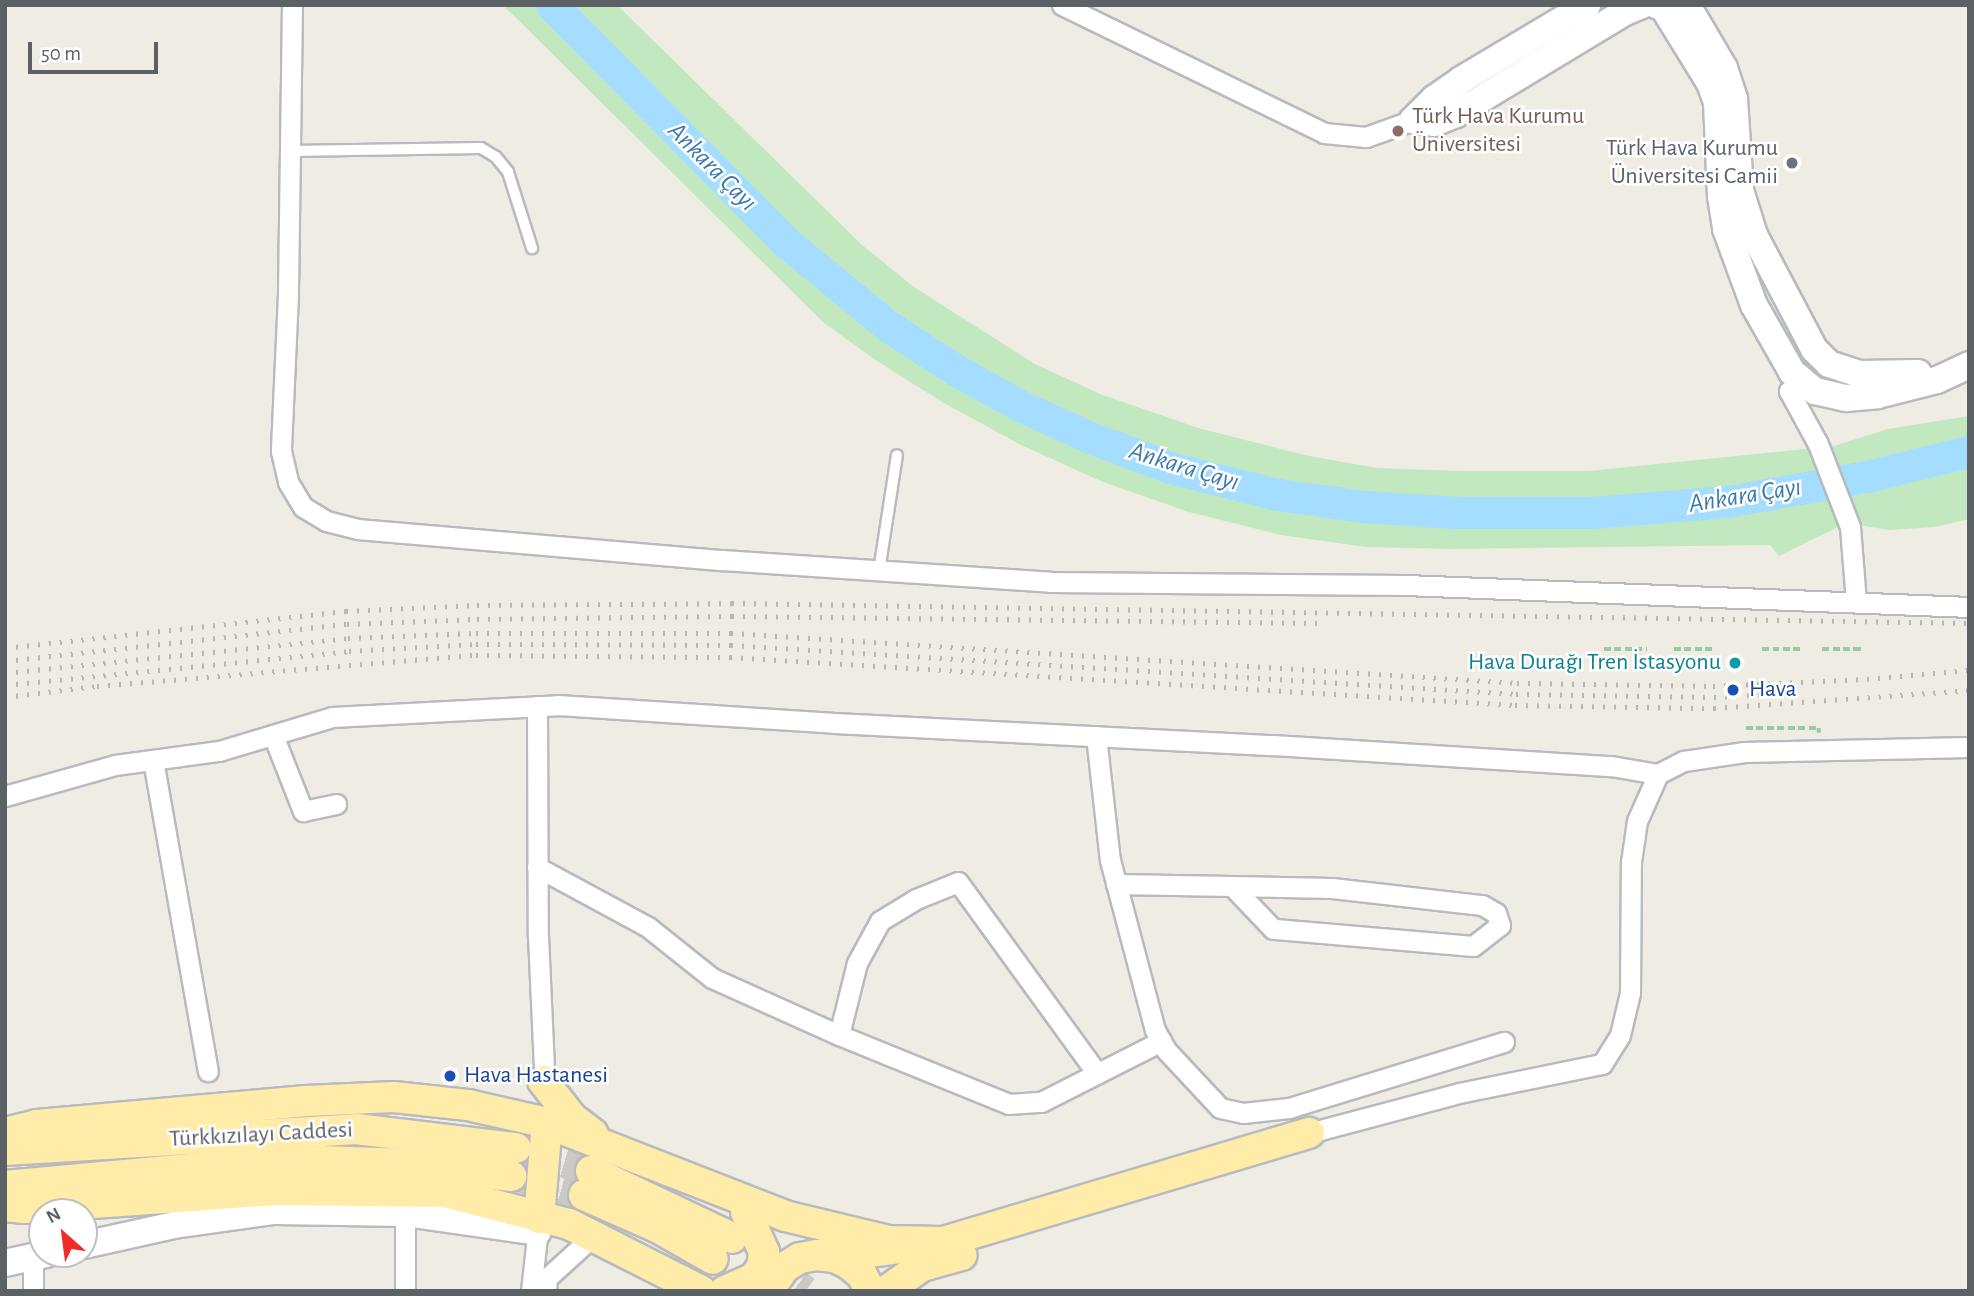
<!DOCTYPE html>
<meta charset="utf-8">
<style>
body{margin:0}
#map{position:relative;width:1974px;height:1296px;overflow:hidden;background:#efece4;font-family:"Alegreya Sans",sans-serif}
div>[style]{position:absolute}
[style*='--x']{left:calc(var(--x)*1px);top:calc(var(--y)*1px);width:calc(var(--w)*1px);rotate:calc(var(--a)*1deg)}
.green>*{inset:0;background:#c2e8bf}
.river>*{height:32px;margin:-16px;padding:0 16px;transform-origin:16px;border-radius:16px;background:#a4ddff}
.primary-tunnel>*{height:30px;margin-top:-15px;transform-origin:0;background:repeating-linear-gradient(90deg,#cac9c4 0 30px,transparent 0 45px)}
.path>*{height:3.5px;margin-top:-1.75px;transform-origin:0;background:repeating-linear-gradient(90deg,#98caa3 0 7px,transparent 0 10.5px)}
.roads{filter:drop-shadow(2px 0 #b7babf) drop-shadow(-2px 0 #b7babf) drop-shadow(0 2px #b7babf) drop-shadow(0 -2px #b7babf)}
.lane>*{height:10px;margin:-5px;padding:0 5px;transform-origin:5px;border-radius:5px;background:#fff}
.street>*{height:19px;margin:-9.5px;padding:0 9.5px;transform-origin:9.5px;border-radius:9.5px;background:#fff}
.secondary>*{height:26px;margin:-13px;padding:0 13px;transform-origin:13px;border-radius:13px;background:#fff}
.primary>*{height:30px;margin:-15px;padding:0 15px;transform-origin:15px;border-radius:15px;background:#ffeca9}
.rail>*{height:5px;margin-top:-2.5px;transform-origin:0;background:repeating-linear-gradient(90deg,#b5b6b7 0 2px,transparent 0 11px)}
.dots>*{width:19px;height:19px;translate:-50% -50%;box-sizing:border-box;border:4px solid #fff;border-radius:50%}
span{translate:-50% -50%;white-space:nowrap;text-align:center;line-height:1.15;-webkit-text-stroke:5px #fff;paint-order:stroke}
.education-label{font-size:24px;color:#785e54}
.left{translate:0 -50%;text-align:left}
.worship-label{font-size:24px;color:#5b616d}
.right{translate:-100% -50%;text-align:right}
.culture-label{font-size:24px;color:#0d838f}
.transit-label{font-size:24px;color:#164399}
.street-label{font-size:24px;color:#5c6166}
.water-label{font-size:26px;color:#3979ae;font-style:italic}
.frame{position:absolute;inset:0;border:7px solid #5c6166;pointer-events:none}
.north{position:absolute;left:28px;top:1198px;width:70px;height:70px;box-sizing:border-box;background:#fff;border:2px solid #bec0c2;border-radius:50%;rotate:332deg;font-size:19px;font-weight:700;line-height:28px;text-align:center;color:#5c6166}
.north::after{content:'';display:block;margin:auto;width:24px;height:32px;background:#f22b27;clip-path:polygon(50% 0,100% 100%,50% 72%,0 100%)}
.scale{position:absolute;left:28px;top:42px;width:130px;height:32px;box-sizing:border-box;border:4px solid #5c6166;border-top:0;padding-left:9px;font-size:21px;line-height:24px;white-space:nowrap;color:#5c6166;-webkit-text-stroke:5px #fff;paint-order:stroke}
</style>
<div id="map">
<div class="green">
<i style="clip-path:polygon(503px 5px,617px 5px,862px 245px,914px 287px,1035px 364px,1100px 394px,1198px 428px,1309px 456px,1377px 468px,1459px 471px,1589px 471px,1834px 446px,1888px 429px,1969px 416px,1969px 519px,1935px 527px,1889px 530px,1846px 523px,1779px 556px,1770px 545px,1452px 549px,1366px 547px,1281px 535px,1189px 512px,1103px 482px,1021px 445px,942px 402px,874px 359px,824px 323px)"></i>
</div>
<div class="river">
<i style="--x:552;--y:5;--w:336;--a:45.4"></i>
<i style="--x:788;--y:244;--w:131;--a:39.4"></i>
<i style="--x:889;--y:327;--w:81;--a:32.9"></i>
<i style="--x:957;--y:371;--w:74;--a:29"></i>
<i style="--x:1022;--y:407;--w:78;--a:24.3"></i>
<i style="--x:1093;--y:439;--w:82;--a:20.6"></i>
<i style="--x:1170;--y:468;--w:111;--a:14"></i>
<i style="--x:1278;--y:495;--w:87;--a:7.9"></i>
<i style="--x:1364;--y:507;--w:93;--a:3.7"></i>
<i style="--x:1457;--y:513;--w:136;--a:0"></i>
<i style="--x:1593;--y:513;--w:135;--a:-4.7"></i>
<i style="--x:1728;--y:502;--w:141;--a:-10.2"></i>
<i style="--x:1867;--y:477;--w:105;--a:-13.8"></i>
</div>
<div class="primary-tunnel">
<i style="--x:521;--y:1150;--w:73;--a:16.7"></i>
<i style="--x:518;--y:1177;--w:68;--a:15.3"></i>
<i style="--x:761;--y:1259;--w:55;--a:35.4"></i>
</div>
<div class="path">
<i style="--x:1604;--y:649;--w:43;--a:0"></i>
<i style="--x:1674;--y:649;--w:42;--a:0"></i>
<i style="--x:1762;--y:649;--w:42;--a:0"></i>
<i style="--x:1822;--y:649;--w:42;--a:0"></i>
<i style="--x:1746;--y:728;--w:73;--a:0"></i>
<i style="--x:1819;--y:728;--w:5;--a:90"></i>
</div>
<div class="roads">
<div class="lane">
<i style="--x:290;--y:151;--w:191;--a:-0.9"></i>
<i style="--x:481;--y:148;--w:17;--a:31"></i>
<i style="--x:496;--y:157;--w:19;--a:51"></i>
<i style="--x:508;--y:172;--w:80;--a:72.5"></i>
<i style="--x:879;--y:571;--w:117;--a:-81.2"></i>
</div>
<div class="street">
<i style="--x:292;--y:5;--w:289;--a:90.8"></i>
<i style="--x:288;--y:294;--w:157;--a:92.6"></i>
<i style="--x:281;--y:451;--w:32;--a:77"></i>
<i style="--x:288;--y:482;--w:29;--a:59"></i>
<i style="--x:303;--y:507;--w:27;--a:31"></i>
<i style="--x:326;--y:521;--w:33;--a:14"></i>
<i style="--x:358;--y:529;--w:365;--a:4.9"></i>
<i style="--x:722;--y:560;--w:329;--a:3.8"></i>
<i style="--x:1050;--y:582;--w:355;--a:0.5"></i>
<i style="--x:1405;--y:585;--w:564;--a:2.23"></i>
<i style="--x:1062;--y:5;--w:292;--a:26"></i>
<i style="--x:1324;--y:133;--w:42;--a:5.4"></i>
<i style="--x:1366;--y:137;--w:50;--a:-19.9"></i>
<i style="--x:1801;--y:382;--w:15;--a:143"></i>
<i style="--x:1789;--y:391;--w:60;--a:61.3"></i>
<i style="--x:1818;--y:444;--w:89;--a:68.9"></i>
<i style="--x:1850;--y:527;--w:75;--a:85.4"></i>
<i style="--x:537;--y:706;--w:230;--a:89.8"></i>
<i style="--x:538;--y:936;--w:157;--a:87.4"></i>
<i style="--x:273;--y:735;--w:82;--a:68.5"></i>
<i style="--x:303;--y:811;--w:34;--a:-12"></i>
<i style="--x:1096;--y:736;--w:125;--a:83.6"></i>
<i style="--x:1110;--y:860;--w:176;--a:75.2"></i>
<i style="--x:1155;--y:1030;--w:23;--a:61"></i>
<i style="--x:1166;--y:1050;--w:79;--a:47"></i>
<i style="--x:1220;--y:1108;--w:24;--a:12"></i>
<i style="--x:1243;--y:1113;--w:46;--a:-6.2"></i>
<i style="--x:1289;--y:1108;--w:225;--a:-17.1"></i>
<i style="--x:153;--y:760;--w:316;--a:80"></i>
<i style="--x:5;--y:796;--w:114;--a:-15.7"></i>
<i style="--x:115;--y:765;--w:105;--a:-7.7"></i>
<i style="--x:219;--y:751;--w:118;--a:-16.7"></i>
<i style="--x:332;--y:717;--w:226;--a:-3"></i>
<i style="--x:558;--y:705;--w:277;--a:3.7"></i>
<i style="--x:834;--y:723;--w:440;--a:2.9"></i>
<i style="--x:1273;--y:745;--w:339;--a:3.6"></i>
<i style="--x:1611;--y:766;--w:48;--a:9.7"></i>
<i style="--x:537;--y:867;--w:126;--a:28.4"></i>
<i style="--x:648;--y:927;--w:82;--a:38.6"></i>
<i style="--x:712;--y:978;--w:139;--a:24.2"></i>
<i style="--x:839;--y:1035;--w:183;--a:22.1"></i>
<i style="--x:1009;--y:1104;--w:32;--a:-4"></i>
<i style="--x:1041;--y:1102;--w:135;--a:-26.9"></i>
<i style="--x:1116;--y:884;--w:116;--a:1"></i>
<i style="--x:1232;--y:886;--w:100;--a:1.1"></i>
<i style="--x:1332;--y:888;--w:151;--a:6.5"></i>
<i style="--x:1482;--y:905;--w:16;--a:30"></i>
<i style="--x:1496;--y:913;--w:13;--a:72"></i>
<i style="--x:1500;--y:925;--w:34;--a:142"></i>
<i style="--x:1473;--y:946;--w:201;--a:-175.1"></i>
<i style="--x:1273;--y:929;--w:59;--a:-133.6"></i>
<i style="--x:839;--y:1035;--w:74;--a:-76"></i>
<i style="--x:857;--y:963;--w:48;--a:-61.3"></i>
<i style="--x:880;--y:921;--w:42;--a:-31.4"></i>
<i style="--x:916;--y:899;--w:45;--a:-22"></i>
<i style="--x:958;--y:882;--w:235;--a:54"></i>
<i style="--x:1309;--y:1133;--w:155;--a:-14.9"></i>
<i style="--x:1459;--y:1093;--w:146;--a:-11.5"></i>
<i style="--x:1602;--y:1064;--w:34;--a:-58"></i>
<i style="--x:1620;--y:1035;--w:43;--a:-76.6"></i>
<i style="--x:1630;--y:993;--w:131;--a:-89.6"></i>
<i style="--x:1631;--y:862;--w:41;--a:-81.7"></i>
<i style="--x:1637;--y:821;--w:51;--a:-65.9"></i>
<i style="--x:1658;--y:774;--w:29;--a:-27"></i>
<i style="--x:1684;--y:761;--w:61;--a:-8.5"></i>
<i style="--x:1744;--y:752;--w:225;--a:-1.3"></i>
<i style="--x:405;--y:1213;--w:78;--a:90"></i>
<i style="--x:33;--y:1291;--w:34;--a:-90"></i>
<i style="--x:531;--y:1291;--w:72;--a:-83.7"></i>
<i style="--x:546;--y:1291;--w:13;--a:-86"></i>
<i style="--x:547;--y:1278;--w:62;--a:-42.4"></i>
</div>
<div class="secondary">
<i style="--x:1656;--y:5;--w:7;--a:16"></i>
<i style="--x:1663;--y:7;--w:89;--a:58.3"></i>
<i style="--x:1710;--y:83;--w:20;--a:70"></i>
<i style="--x:1717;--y:102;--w:94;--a:87.6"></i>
<i style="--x:1721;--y:196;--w:33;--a:81"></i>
<i style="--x:1726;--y:229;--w:81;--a:69.8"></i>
<i style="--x:1754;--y:305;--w:77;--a:60.4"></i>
<i style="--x:1792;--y:372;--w:30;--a:40"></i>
<i style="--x:1815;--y:391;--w:32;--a:13"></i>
<i style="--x:1846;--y:398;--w:32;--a:-5"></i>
<i style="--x:1878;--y:395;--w:61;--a:-14.3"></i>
<i style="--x:1937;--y:380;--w:35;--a:-25"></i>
<i style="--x:1687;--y:5;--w:73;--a:59.6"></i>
<i style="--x:1724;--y:68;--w:33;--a:72"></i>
<i style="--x:1734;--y:99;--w:91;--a:86.2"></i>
<i style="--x:1740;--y:190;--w:47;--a:72.7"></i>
<i style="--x:1754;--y:235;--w:129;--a:62.2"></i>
<i style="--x:1814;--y:349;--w:21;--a:45"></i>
<i style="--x:1829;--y:364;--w:32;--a:18"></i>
<i style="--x:1859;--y:374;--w:59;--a:-1"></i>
<i style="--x:1413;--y:120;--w:21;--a:8"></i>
<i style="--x:1434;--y:123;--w:24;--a:-22"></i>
<i style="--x:1456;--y:114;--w:197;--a:-31.1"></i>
<i style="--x:1625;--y:12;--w:18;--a:-22"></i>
<i style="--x:1413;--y:120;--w:30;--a:-45"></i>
<i style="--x:1434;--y:99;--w:33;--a:-35"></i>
<i style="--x:1461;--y:80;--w:147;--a:-30.8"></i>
<i style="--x:84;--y:1245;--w:92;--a:-12.5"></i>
<i style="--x:174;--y:1225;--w:101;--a:-8"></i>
<i style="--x:274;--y:1211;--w:131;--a:0.9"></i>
<i style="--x:405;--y:1213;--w:134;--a:8.1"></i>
<i style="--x:5;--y:1263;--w:42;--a:-12.4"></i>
</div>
<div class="primary">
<i style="--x:543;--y:1081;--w:47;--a:51.9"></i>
<i style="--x:572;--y:1118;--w:26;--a:37"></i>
<i style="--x:5;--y:1133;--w:33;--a:-14"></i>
<i style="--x:37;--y:1125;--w:270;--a:-5.1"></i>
<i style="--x:306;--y:1101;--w:88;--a:-2.6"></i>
<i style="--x:394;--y:1097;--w:74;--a:6.2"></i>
<i style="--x:468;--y:1105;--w:81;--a:12.8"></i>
<i style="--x:547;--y:1123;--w:256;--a:21.3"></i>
<i style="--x:785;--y:1216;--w:107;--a:13.5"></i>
<i style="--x:889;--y:1241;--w:54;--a:1.1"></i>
<i style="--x:5;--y:1150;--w:352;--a:-3.4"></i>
<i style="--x:356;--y:1129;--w:161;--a:6.8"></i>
<i style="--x:591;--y:1171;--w:156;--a:25.4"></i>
<i style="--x:5;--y:1186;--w:229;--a:-5.3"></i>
<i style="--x:233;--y:1165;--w:88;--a:-2.6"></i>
<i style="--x:321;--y:1161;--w:86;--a:2"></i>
<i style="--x:407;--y:1164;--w:105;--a:6.6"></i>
<i style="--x:584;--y:1195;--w:80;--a:23.7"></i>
<i style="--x:657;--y:1227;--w:64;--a:29.7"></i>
<i style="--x:5;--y:1206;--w:19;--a:6"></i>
<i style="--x:24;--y:1208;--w:252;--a:-4.1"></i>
<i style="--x:275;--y:1190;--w:170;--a:0.7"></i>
<i style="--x:445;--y:1192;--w:128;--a:14.5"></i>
<i style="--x:569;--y:1224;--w:148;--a:26.9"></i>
<i style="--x:539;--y:1218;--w:95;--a:-85.2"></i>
<i style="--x:827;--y:1253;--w:25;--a:27"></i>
<i style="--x:849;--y:1264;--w:17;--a:40"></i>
<i style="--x:862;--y:1275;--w:18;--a:63"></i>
<i style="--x:725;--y:1291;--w:32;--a:-24"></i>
<i style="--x:754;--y:1278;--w:14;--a:-54"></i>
<i style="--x:762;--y:1267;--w:15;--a:-82"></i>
<i style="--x:764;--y:1252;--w:44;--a:-114.2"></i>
<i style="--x:768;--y:1291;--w:29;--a:-55"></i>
<i style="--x:785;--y:1267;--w:17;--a:-31"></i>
<i style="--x:800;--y:1258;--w:17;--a:-10"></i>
<i style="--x:817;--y:1255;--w:17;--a:7"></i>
<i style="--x:834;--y:1257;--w:110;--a:-7.8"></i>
<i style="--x:943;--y:1242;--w:382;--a:-16.6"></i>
<i style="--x:886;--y:1291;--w:44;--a:-34.8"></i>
<i style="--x:922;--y:1266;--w:41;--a:-15.4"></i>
</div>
</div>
<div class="rail">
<i style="--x:5;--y:648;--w:343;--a:-6.2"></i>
<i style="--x:346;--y:611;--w:131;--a:-2.6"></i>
<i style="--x:477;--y:605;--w:255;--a:-0.4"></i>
<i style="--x:732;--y:603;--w:1237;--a:0.93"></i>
<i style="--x:5;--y:661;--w:344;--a:-6.2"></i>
<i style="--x:347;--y:624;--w:130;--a:-2.2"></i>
<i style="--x:477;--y:619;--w:255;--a:-0.7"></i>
<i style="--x:732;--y:616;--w:586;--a:0.68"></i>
<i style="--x:5;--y:673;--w:345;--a:-5.8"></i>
<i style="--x:348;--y:638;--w:128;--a:-2.2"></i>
<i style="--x:476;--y:633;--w:255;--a:0"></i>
<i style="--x:731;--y:633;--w:788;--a:3.64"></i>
<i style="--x:1517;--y:683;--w:196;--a:0.9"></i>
<i style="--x:1713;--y:686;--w:154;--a:-2.6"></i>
<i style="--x:1867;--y:679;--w:102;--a:-5"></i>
<i style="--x:5;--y:685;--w:346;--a:-5.6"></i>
<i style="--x:349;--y:651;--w:127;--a:-3.2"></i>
<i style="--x:476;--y:644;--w:255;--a:0.2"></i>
<i style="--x:731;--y:645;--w:787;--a:3.57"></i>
<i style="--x:1516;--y:694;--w:198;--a:0.9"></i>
<i style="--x:1714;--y:697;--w:59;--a:-2.9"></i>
<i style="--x:5;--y:697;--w:93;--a:-6.8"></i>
<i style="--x:97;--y:686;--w:380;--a:-4.7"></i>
<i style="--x:476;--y:655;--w:254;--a:0.5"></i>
<i style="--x:730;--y:657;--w:786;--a:3.5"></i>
<i style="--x:1515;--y:705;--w:199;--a:0.9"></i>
<i style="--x:1714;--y:708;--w:256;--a:-4"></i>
</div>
<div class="dots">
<i style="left:1398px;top:131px;background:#8d6e63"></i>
<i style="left:1792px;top:163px;background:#6b7280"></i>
<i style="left:1735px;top:663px;background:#0f9aa8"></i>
<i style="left:1733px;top:690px;background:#1a4fb4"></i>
<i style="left:450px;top:1076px;background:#1a4fb4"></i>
</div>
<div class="education-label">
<span class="left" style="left:1412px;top:131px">Türk Hava Kurumu<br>Üniversitesi</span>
</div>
<div class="worship-label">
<span class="right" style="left:1778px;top:163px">Türk Hava Kurumu<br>Üniversitesi Camii</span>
</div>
<div class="culture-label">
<span class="right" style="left:1721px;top:663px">Hava Durağı Tren İstasyonu</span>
</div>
<div class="transit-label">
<span class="left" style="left:1749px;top:690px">Hava</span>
<span class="left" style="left:464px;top:1076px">Hava Hastanesi</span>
</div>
<div class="street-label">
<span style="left:261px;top:1135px;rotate:-3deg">Türkkızılayı Caddesi</span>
</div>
<div class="water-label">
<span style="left:712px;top:167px;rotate:45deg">Ankara Çayı</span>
<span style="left:1184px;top:467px;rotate:17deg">Ankara Çayı</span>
<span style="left:1745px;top:496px;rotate:-9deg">Ankara Çayı</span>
</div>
<div class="frame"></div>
<div class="north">N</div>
<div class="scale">50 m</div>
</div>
